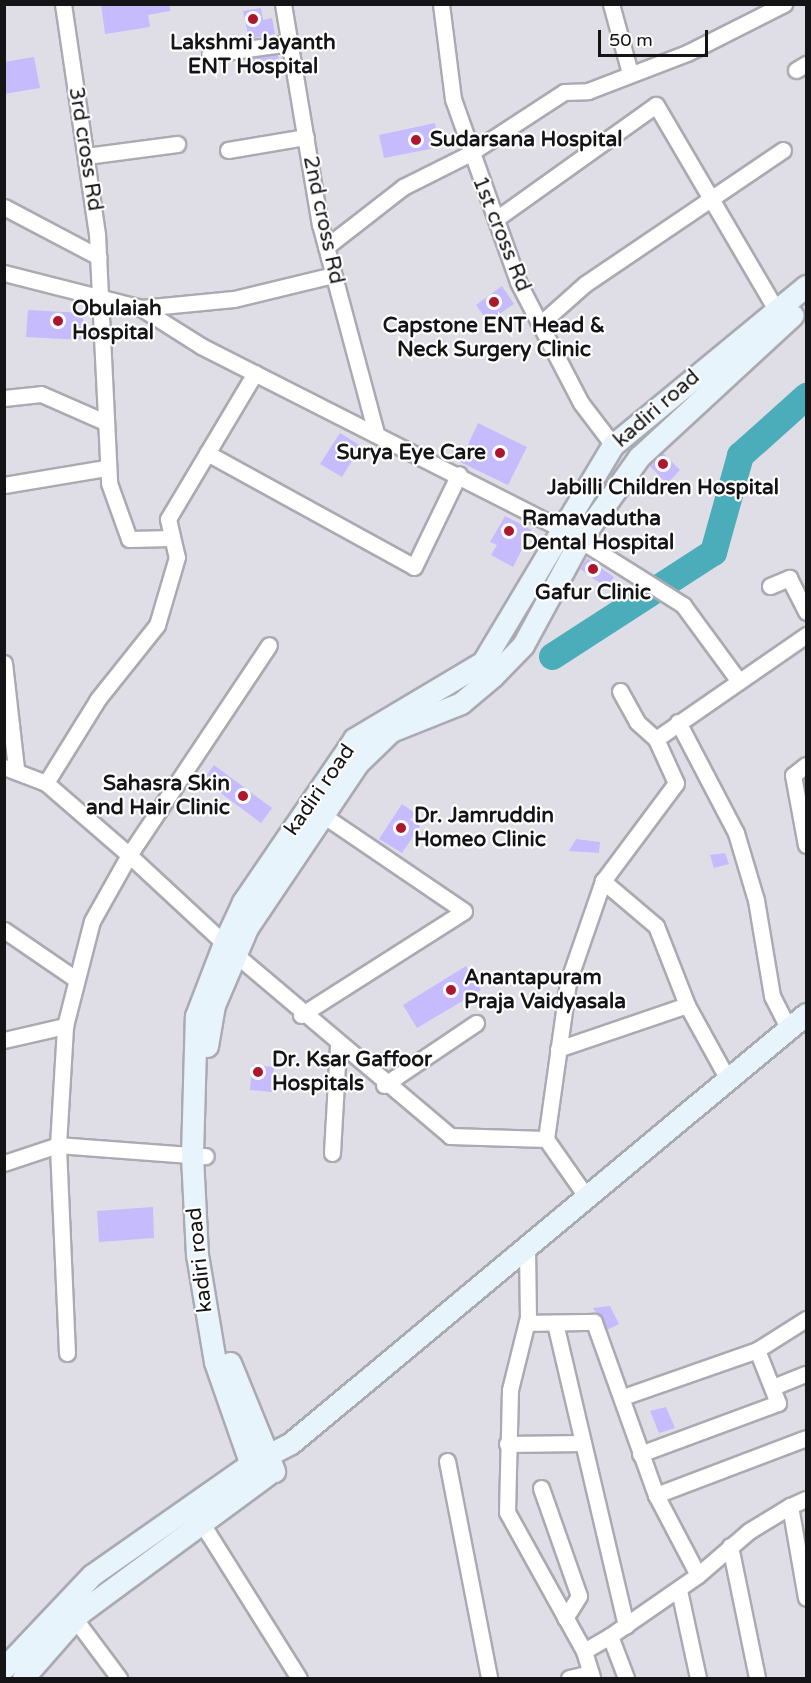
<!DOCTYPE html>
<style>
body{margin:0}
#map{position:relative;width:811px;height:1683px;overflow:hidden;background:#dfdee7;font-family:"Varela Round",sans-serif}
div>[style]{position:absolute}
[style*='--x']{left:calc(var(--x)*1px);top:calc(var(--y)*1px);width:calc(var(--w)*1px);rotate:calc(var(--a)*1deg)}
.river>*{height:27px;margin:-13.5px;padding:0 13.5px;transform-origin:13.5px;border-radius:13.5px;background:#4cadba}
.building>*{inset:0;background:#c6bbfd}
.roads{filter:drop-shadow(2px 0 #aaaab2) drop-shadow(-2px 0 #aaaab2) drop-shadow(0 2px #aaaab2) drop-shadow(0 -2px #aaaab2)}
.minor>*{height:15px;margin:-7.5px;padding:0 7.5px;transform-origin:7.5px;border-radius:7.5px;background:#fff}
.secondary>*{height:21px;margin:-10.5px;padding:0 10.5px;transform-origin:10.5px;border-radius:10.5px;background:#e8f4fc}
.dots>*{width:16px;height:16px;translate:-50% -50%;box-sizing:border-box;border:3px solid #fff;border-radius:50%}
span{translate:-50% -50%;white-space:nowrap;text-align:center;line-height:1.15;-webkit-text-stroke:4.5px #fff;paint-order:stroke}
.poi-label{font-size:21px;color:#141417;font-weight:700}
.left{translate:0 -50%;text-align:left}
.right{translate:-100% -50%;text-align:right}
.street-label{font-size:21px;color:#141417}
.frame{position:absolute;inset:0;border:6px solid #141417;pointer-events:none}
.scale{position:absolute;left:598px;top:30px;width:110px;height:27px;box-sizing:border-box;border:3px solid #141417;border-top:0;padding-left:8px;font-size:18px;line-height:21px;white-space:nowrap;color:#141417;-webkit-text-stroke:4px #fff;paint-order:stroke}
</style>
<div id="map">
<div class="river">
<i style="--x:552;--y:656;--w:192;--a:-32.9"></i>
<i style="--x:713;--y:552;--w:101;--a:-74.4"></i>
<i style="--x:740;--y:455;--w:89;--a:-41.8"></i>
</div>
<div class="building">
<i style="clip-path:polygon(101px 4px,170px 4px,170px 11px,148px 15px,150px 27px,105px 34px)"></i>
<i style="clip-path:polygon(261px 8px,263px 20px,272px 18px,275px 34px,249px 39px,243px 11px)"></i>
<i style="clip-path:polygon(278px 55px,280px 71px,254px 75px,251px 58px)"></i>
<i style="clip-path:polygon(34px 57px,40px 88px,4px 94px,4px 62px)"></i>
<i style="clip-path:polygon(435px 123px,440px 147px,384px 158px,379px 135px)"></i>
<i style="clip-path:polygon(502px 286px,514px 304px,488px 322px,476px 305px)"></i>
<i style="clip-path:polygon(28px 310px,83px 313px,82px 340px,26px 337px)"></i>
<i style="clip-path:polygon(478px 423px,527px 447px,508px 485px,460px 462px)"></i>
<i style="clip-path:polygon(340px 433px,361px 446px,342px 477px,320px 464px)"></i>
<i style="clip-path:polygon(663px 453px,680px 470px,667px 484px,649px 465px)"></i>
<i style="clip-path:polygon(505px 516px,532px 530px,513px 567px,491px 555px,497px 545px,490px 542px)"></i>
<i style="clip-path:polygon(587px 558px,614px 577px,607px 588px,580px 569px)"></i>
<i style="clip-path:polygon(214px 765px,272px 808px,261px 823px,203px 780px)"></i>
<i style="clip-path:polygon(402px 804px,415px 813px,410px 820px,420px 826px,402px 853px,379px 839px)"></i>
<i style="clip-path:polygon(576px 839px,600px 842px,599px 853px,569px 851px)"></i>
<i style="clip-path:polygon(725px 853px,729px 864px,714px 868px,710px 855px)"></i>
<i style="clip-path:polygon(466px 966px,481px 990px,417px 1028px,403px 1005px)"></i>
<i style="clip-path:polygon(252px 1065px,274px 1067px,272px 1092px,250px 1090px)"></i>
<i style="clip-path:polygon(153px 1207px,154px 1238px,99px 1242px,97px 1211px)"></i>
<i style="clip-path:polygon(610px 1306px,619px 1324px,607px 1330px,593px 1308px)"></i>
<i style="clip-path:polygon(666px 1407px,675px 1428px,659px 1433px,650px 1411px)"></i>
</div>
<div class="roads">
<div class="minor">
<i style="--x:63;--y:4;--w:232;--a:81.6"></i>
<i style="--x:97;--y:234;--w:249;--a:87.2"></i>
<i style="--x:109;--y:483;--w:59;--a:70.3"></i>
<i style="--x:129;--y:539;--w:43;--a:-1.3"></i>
<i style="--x:283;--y:4;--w:223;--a:80.5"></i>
<i style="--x:320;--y:224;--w:216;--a:75"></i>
<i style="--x:441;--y:4;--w:96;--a:82.8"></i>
<i style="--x:453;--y:99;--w:194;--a:70.4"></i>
<i style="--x:518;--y:282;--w:136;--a:62.5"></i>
<i style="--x:581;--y:403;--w:53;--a:52.7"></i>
<i style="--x:611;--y:4;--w:72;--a:74.6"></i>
<i style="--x:210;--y:54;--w:81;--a:-7.8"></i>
<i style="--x:796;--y:70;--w:12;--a:-31"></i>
<i style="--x:228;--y:150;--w:79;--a:-9.5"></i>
<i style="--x:86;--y:156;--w:92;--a:-7.5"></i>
<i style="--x:4;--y:207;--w:107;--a:27.8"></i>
<i style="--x:496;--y:219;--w:196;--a:-35.5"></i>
<i style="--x:656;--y:105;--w:239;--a:59.6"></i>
<i style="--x:326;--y:247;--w:98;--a:-37.9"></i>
<i style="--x:403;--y:187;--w:74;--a:-26.6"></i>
<i style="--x:469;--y:154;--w:113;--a:-33.1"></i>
<i style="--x:564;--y:92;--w:24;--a:-2"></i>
<i style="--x:588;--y:91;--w:106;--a:-21"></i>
<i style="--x:687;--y:53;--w:109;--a:-26.8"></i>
<i style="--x:4;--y:273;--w:141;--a:14.3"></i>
<i style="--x:141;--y:308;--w:71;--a:32.3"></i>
<i style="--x:201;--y:346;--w:407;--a:26.9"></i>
<i style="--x:564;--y:530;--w:141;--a:32.2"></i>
<i style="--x:683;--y:605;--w:93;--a:53.7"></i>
<i style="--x:141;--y:308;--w:93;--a:-5.5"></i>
<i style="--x:234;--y:299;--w:102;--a:-13.6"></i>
<i style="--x:540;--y:324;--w:60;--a:-41.6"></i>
<i style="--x:585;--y:284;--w:239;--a:-34.1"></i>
<i style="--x:255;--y:373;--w:170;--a:120.8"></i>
<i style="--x:168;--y:519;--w:39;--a:77"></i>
<i style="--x:177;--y:557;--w:71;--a:106.4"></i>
<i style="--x:157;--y:625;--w:95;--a:128.6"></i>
<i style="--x:98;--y:699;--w:99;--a:121.8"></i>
<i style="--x:46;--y:783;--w:110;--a:40.9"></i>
<i style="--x:129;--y:855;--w:252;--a:-56.3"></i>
<i style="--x:4;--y:398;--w:37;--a:-6"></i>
<i style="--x:41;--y:394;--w:70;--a:23.6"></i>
<i style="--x:207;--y:453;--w:236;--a:28.8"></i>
<i style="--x:414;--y:567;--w:103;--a:-64.2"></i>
<i style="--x:4;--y:485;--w:103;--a:-9.5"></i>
<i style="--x:770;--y:586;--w:21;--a:-23"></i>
<i style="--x:789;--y:578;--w:38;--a:63"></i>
<i style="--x:4;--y:663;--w:107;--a:83.5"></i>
<i style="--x:620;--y:691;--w:35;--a:61"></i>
<i style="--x:637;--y:722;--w:25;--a:42"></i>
<i style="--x:678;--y:722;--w:125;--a:62.4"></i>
<i style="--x:736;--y:833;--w:70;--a:73.4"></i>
<i style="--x:756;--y:900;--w:97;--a:80.5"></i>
<i style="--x:772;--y:996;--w:36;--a:63"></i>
<i style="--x:806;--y:765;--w:16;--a:142"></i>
<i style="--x:793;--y:775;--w:71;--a:79.5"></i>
<i style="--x:4;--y:767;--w:45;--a:20.9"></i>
<i style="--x:4;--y:930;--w:85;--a:34.4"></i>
<i style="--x:235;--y:954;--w:282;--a:40.2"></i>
<i style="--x:450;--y:1136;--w:96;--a:1.8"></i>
<i style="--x:301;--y:1015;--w:193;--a:-32.5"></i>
<i style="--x:464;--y:911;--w:171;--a:-145.8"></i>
<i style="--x:4;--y:1040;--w:63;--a:-12.9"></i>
<i style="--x:558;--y:1049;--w:136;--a:-18.8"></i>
<i style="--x:726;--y:1076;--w:81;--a:-118.8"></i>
<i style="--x:687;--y:1005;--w:85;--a:-111.4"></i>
<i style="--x:656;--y:926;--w:70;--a:-139.7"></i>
<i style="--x:603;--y:881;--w:122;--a:-53.3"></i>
<i style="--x:676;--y:783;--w:48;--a:-114.4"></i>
<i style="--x:656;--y:739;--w:183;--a:-34.7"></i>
<i style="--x:384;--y:1085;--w:111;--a:-34"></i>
<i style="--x:332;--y:1153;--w:107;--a:-86.8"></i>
<i style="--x:4;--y:1163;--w:57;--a:-18.4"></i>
<i style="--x:58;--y:1145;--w:148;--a:4.3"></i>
<i style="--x:588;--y:1199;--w:73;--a:-125"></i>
<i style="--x:546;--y:1139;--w:159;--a:-82"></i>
<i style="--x:568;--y:982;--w:107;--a:-70.9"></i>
<i style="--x:527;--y:1247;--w:70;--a:89.2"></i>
<i style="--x:528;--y:1317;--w:75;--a:103.9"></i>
<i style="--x:510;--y:1390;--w:122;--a:91.4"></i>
<i style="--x:507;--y:1512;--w:159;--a:61"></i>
<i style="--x:584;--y:1651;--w:30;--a:-30"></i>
<i style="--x:610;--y:1636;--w:45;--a:69.1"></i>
<i style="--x:527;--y:1323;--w:67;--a:-0.9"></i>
<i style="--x:594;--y:1322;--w:184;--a:70.3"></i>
<i style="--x:656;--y:1495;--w:90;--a:62.3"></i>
<i style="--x:698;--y:1575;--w:107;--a:145.3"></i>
<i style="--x:555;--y:1323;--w:311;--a:76.8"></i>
<i style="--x:67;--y:1353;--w:208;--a:-92.5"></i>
<i style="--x:58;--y:1145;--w:119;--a:-86.6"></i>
<i style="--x:65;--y:1026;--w:108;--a:-75.6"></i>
<i style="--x:92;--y:921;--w:76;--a:-60.7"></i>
<i style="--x:129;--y:855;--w:129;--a:42.8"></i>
<i style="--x:773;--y:1387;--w:35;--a:-22"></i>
<i style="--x:623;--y:1397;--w:142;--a:-19.3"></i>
<i style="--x:507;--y:1444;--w:76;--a:-0.8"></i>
<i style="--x:640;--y:1454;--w:147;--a:-20.3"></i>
<i style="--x:778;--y:1403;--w:57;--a:-111.6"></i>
<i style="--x:757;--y:1350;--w:58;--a:-32.3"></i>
<i style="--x:447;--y:1461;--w:221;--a:79"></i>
<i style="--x:541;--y:1488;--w:114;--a:70.6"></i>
<i style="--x:579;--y:1596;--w:26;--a:122"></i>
<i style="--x:656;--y:1495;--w:160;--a:-20.8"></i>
<i style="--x:790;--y:1506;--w:17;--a:-24"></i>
<i style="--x:201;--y:1522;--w:184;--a:57.9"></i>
<i style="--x:730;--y:1546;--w:135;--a:78.4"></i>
<i style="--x:698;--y:1575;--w:67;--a:-40.8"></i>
<i style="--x:749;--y:1531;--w:48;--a:-31.4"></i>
<i style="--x:790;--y:1506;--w:93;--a:80.1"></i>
<i style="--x:679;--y:1590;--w:90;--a:77.8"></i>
<i style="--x:69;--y:1611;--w:84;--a:53.3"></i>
<i style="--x:584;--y:1651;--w:28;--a:73"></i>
<i style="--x:569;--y:1678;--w:22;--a:-13"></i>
</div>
<div class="secondary">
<i style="--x:207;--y:1046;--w:42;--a:-80.3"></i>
<i style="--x:214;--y:1005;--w:84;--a:-66.8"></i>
<i style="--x:247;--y:928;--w:199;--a:-56.1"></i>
<i style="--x:358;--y:763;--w:46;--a:-44.1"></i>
<i style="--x:391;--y:731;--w:75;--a:-21.8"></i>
<i style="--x:461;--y:703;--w:42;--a:-40.2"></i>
<i style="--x:493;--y:676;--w:43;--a:-45.9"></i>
<i style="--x:523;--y:645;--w:119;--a:-61.5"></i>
<i style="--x:580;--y:540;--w:102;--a:-54.6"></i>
<i style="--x:639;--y:457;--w:209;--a:-42.7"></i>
<i style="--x:230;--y:1363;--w:117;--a:67.8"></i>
<i style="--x:257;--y:1482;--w:127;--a:-109.3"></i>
<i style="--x:215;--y:1362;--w:109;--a:-99.5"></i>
<i style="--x:197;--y:1255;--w:100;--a:-92.9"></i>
<i style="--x:192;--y:1155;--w:139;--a:-88.4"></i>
<i style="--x:196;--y:1016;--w:78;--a:-69"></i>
<i style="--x:224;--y:943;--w:45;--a:-65.1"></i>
<i style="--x:243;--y:902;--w:197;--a:-55.7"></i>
<i style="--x:354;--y:739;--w:150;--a:-30.8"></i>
<i style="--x:483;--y:662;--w:253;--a:-59.1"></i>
<i style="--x:613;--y:445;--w:250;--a:-39.5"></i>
<i style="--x:4;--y:1668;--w:128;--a:-46.6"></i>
<i style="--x:92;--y:1575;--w:192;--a:-35"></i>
<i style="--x:249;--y:1465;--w:47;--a:-27.6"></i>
<i style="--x:291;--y:1443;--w:670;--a:-39.79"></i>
<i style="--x:23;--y:1678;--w:88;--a:-48.7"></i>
<i style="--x:81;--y:1612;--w:232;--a:-36.4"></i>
</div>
</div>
<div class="dots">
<i style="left:253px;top:19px;background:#ac172f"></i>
<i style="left:416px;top:140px;background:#ac172f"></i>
<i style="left:494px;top:302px;background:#ac172f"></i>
<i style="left:58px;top:321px;background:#ac172f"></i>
<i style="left:500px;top:453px;background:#ac172f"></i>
<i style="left:663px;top:464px;background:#ac172f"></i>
<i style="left:509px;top:531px;background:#ac172f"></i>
<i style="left:593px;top:569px;background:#ac172f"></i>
<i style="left:243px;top:796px;background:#ac172f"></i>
<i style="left:401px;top:828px;background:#ac172f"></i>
<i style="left:451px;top:990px;background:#ac172f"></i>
<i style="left:258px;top:1072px;background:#ac172f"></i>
</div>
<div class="poi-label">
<span style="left:253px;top:55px">Lakshmi Jayanth<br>ENT Hospital</span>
<span class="left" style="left:430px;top:140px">Sudarsana Hospital</span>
<span class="left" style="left:72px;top:321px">Obulaiah<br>Hospital</span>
<span style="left:494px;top:338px">Capstone ENT Head &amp;<br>Neck Surgery Clinic</span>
<span class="right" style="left:486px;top:453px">Surya Eye Care</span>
<span style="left:663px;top:488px">Jabilli Children Hospital</span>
<span class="left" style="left:522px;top:531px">Ramavadutha<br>Dental Hospital</span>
<span style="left:593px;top:593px">Gafur Clinic</span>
<span class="right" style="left:230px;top:796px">Sahasra Skin<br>and Hair Clinic</span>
<span class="left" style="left:414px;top:828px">Dr. Jamruddin<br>Homeo Clinic</span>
<span class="left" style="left:464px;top:990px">Anantapuram<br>Praja Vaidyasala</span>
<span class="left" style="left:272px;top:1072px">Dr. Ksar Gaffoor<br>Hospitals</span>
</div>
<div class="street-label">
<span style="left:85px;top:149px;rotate:81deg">3rd cross Rd</span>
<span style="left:323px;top:220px;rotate:78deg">2nd cross Rd</span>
<span style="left:501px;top:234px;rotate:68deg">1st cross Rd</span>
<span style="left:657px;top:409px;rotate:-41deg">kadiri road</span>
<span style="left:320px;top:790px;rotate:-55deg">kadiri road</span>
<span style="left:200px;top:1260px;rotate:-96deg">kadiri road</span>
</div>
<div class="frame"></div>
<div class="scale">50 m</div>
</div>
